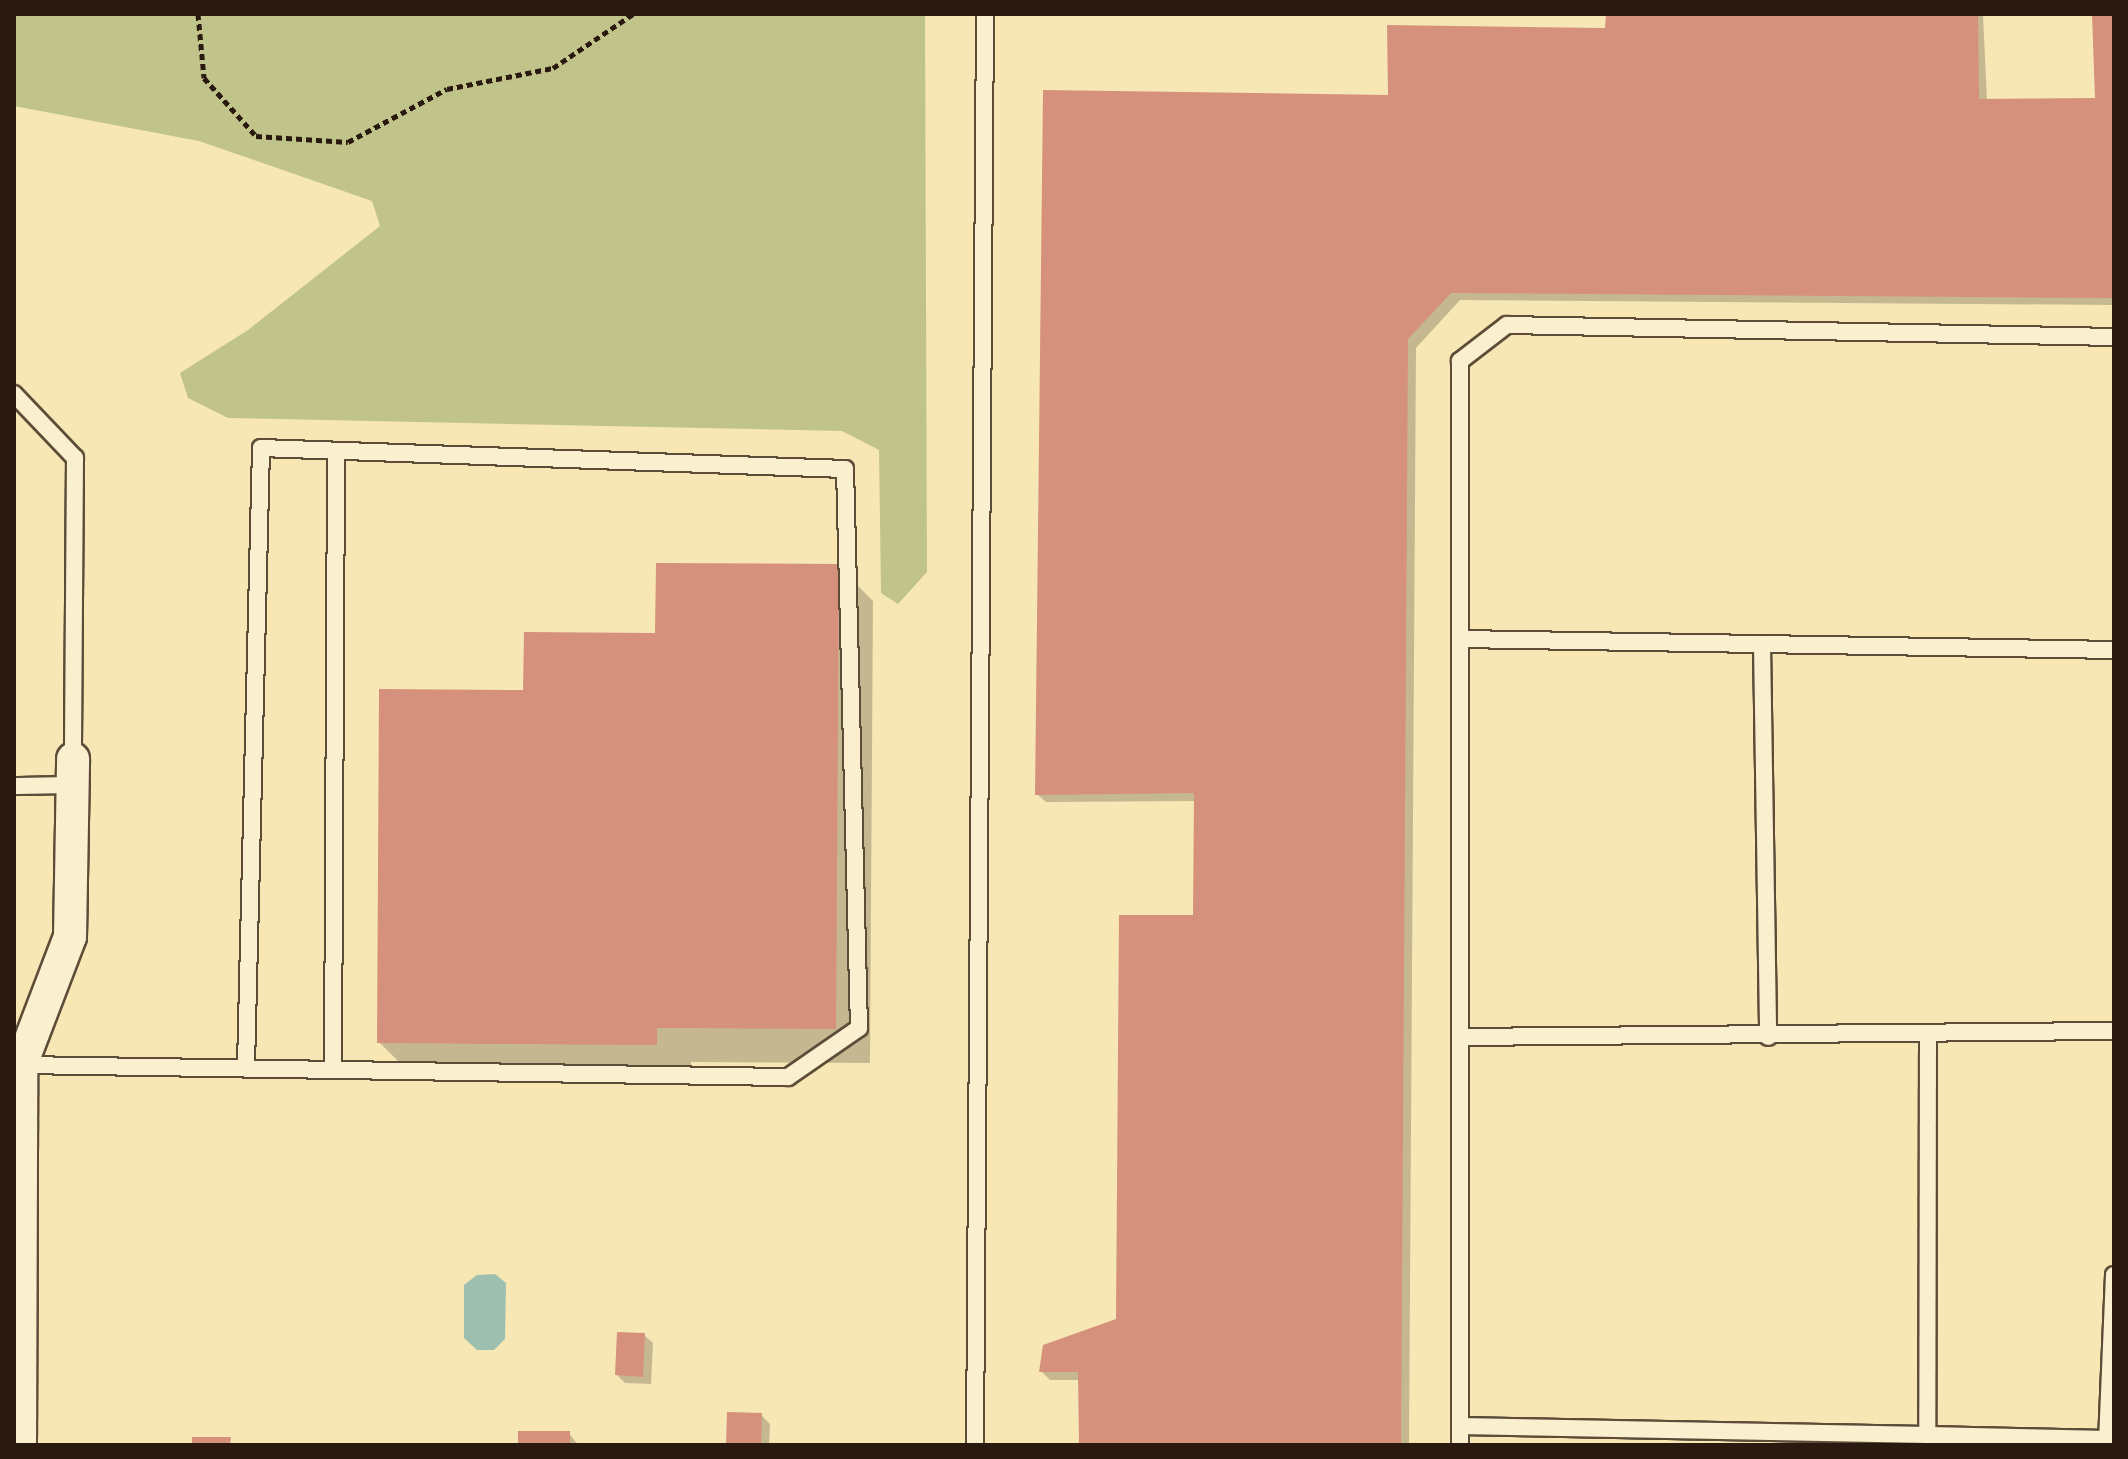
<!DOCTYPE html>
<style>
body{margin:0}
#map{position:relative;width:2128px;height:1459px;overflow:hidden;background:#f7e7b4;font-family:"Old Standard TT",serif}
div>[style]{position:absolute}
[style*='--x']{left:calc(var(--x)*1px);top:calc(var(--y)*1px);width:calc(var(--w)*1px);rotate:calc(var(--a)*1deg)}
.green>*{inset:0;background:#c0c48b}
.water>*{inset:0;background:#9dbfb0}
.shadow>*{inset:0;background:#0003}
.building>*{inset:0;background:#d5917b}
.path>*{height:5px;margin-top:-2.5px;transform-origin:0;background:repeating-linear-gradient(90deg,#2a190f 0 6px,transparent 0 10px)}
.roads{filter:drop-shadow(2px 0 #5d4c38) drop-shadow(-2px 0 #5d4c38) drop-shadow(0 2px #5d4c38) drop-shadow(0 -2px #5d4c38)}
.service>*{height:16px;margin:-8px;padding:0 8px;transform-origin:8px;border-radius:8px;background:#faefce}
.minor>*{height:32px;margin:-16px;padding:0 16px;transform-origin:16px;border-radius:16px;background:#faefce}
span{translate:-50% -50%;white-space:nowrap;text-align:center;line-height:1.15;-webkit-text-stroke:7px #faefce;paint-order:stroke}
.frame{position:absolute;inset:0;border:16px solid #2a190f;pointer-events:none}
</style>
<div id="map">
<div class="green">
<i style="clip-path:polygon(14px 14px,925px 14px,927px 572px,898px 604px,881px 593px,879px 450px,842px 431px,228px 418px,188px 398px,180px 373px,248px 330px,380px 226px,372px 201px,199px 141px,14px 106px)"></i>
</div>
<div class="water">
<i style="clip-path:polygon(495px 1274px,506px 1283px,505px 1339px,494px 1350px,477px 1350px,464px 1338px,464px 1285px,477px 1275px)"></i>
</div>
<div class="shadow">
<i style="clip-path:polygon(1608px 14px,1983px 14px,1987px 101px,2098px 100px,2094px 14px,2114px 14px,2114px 305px,1460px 300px,1416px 348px,1409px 1445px,1081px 1445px,1080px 1380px,1050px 1380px,1042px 1372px,1118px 1320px,1195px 917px,1196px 801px,1046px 802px,1037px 794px,1391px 97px,1607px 30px)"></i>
<i style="clip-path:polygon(838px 566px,873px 601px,870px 1063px,691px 1062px,691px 1079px,414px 1077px,379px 1042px,525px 692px)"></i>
<i style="clip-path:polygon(644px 1335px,653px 1343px,651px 1384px,625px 1383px,617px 1375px)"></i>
<i style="clip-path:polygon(761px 1415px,770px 1424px,769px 1445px,728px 1445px)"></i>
<i style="clip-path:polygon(569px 1433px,578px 1445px,520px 1445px)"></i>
</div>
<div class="building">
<i style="clip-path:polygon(1606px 14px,1978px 14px,1979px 99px,2095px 98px,2092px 14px,2114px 14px,2114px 298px,1451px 293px,1408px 339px,1401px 1445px,1079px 1445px,1078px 1372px,1039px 1372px,1043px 1345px,1116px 1319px,1119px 915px,1193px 915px,1194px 793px,1035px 795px,1043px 90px,1388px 95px,1387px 25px,1605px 28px)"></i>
<i style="clip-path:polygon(656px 563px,839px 564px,836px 1029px,657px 1028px,657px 1045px,377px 1043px,379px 689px,523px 690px,524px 632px,655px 633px)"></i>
<i style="clip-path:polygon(617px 1332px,645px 1333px,643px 1377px,615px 1375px)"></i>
<i style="clip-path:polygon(727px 1412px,762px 1413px,761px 1445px,726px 1445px)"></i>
<i style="clip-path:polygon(518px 1431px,570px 1431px,570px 1445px,518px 1445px)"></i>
<i style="clip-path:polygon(192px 1437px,231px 1437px,230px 1445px,192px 1445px)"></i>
</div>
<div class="path">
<i style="--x:198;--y:14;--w:64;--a:84.6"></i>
<i style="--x:204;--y:78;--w:78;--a:48.1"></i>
<i style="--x:256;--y:136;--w:92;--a:3.7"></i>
<i style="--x:348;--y:142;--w:112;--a:-28.2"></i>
<i style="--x:447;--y:89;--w:108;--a:-11.2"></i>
<i style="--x:553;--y:68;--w:97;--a:-34"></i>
</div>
<div class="roads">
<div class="service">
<i style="--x:14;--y:394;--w:88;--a:46.4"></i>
<i style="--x:75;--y:458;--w:301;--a:90.4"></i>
<i style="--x:1460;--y:639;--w:654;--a:0.96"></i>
<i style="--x:1762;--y:644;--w:393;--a:89.1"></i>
<i style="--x:14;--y:786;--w:59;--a:-1"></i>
<i style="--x:1460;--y:1037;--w:654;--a:-0.53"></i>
<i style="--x:1928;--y:1037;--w:398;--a:90.1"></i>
<i style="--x:1927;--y:1435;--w:180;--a:1.3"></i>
<i style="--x:2107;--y:1439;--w:6;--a:90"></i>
<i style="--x:21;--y:1065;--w:767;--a:0.9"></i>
<i style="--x:788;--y:1077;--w:86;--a:-34.6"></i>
<i style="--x:859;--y:1028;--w:559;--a:-91.43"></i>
<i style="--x:845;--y:469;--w:584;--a:-177.94"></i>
<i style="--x:261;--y:448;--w:619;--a:91.39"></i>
<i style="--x:333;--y:1069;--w:618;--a:-89.72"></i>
<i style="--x:2114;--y:1275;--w:164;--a:92.4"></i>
<i style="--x:2107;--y:1439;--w:7;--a:0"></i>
<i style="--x:1460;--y:1426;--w:467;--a:1.1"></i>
<i style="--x:975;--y:1445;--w:1431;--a:-89.6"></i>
<i style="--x:1460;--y:1445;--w:1084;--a:-90"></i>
<i style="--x:1460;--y:361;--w:59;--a:-37.5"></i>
<i style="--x:1507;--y:325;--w:607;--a:1.13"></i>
</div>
<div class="minor">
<i style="--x:20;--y:1445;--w:380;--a:-89.8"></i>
<i style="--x:21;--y:1065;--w:137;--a:-69.1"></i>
<i style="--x:70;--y:937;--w:178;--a:-89"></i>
</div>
</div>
<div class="frame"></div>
</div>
